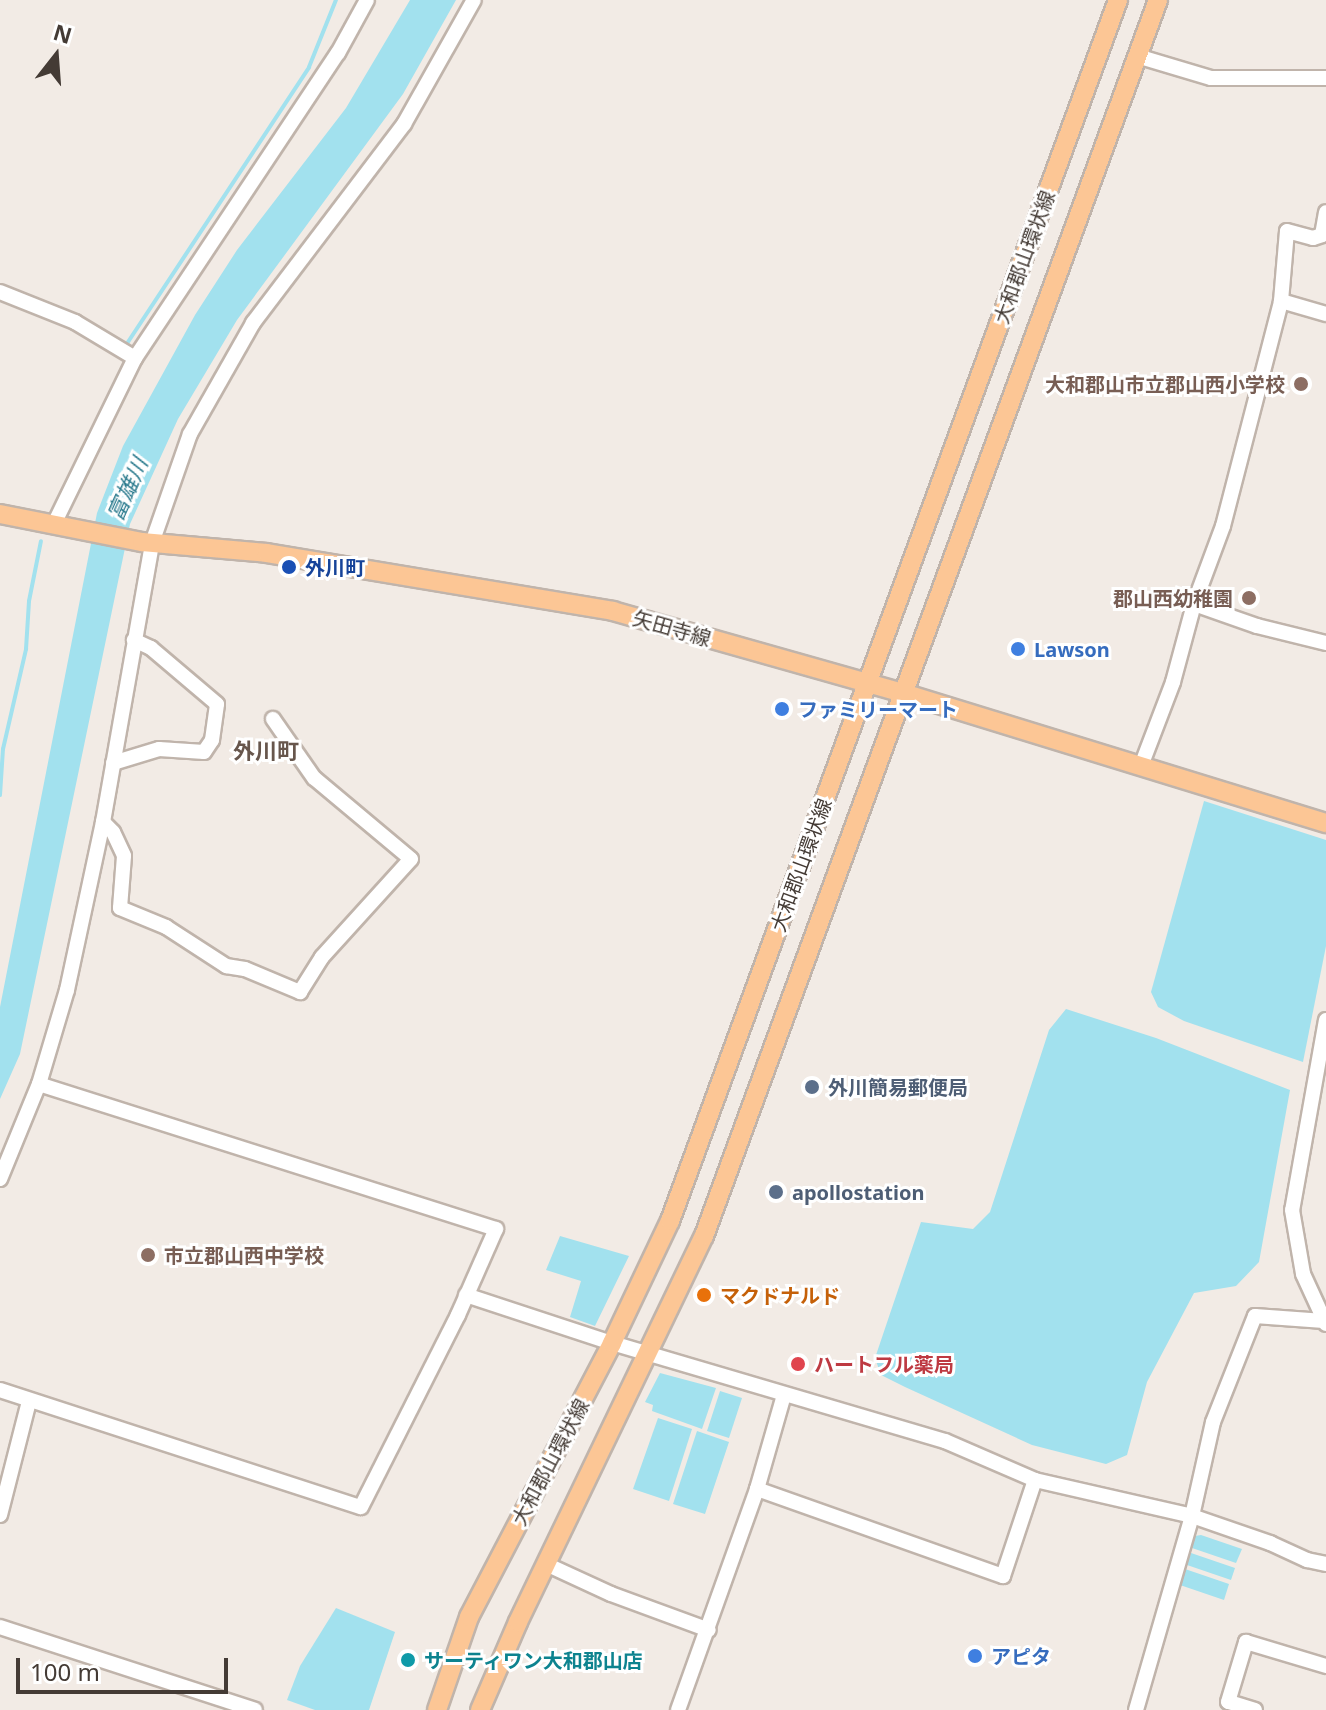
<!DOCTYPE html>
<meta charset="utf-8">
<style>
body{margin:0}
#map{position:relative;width:1326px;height:1710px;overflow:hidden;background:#f2ebe5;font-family:"Noto Sans","Noto Sans JP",sans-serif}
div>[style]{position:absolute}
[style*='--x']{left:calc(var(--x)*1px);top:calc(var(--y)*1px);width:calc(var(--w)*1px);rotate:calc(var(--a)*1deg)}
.water>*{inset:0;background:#a2e1ee}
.stream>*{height:4px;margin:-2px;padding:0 2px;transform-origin:2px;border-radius:2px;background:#a2e1ee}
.roads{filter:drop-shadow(2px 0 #c0b4ab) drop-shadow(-2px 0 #c0b4ab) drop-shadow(0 2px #c0b4ab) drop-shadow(0 -2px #c0b4ab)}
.minor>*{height:14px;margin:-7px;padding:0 7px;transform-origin:7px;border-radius:7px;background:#fff}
.major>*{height:18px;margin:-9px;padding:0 9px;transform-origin:9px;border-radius:9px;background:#fcc695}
.dots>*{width:22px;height:22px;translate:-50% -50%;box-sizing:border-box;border:4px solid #fff;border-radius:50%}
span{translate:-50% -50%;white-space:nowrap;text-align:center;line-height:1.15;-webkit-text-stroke:6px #fff;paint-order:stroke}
.street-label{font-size:20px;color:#443b35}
.education-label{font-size:20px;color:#785e54;font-weight:700}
.right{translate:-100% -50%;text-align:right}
.left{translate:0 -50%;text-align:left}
.transit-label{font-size:20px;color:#164399;font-weight:700}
.shop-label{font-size:20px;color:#366cbe;font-weight:700}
.service-label{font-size:20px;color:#4e5e75;font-weight:700}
.food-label{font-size:20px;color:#c56008;font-weight:700}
.health-label{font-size:20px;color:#be3a42;font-weight:700}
.culture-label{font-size:20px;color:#0d838f;font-weight:700}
.water-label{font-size:22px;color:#2b7b8e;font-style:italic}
.neighbourhood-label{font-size:22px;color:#67564c;font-weight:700}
.north{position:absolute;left:16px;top:16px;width:80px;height:80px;-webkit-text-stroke:6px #fff;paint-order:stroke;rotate:17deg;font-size:22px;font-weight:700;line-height:32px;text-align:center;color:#443b35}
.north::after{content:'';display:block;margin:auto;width:28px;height:36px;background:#443b35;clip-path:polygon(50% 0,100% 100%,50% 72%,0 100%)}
.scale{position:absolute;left:16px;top:1658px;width:212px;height:36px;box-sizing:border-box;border:4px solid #443b35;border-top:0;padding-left:10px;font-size:24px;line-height:28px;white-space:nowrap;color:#443b35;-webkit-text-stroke:6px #fff;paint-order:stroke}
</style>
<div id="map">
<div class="water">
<i style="clip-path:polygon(410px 0,456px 0,403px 94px,237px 320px,178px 419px,130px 524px,20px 1054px,0 1099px,0 1007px,97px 513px,123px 446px,195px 315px,237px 250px,346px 108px)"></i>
<i style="clip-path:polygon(1204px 801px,1326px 840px,1326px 946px,1303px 1062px,1184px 1021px,1158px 1007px,1151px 992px)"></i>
<i style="clip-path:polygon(1066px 1009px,1156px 1038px,1290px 1090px,1259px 1262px,1236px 1286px,1194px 1293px,1147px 1382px,1127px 1455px,1106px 1464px,1032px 1445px,905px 1387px,881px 1375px,875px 1358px,921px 1222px,973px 1229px,990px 1212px,1049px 1030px)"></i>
<i style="clip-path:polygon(560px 1236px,629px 1256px,595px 1326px,570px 1317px,581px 1281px,546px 1270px)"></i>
<i style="clip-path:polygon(660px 1373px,716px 1388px,702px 1429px,652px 1411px,653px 1405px,645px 1402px)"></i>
<i style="clip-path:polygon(720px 1391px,742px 1398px,729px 1438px,707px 1431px)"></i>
<i style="clip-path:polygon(658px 1418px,692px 1429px,669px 1501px,633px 1489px)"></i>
<i style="clip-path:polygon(697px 1431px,729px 1442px,705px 1514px,673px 1504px)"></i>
<i style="clip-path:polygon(1201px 1535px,1242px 1549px,1236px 1563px,1192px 1548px,1195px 1536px)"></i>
<i style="clip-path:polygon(1191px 1553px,1235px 1568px,1231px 1580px,1187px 1565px)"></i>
<i style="clip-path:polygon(1185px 1569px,1229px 1584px,1224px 1600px,1180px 1585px)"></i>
<i style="clip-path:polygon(336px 1608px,395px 1632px,369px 1710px,315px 1710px,287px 1700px,300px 1666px)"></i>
</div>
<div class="stream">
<i style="--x:128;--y:342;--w:329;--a:-56.6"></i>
<i style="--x:309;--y:67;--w:72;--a:-68.1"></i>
<i style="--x:0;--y:795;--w:46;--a:-86.3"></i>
<i style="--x:3;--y:749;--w:103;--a:-77"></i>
<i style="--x:26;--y:649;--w:48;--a:-86.4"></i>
<i style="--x:29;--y:601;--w:61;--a:-78.7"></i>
</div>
<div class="roads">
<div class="minor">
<i style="--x:1137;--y:56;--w:77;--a:16.6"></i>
<i style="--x:1211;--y:78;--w:115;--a:0"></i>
<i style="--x:0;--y:292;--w:81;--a:21.8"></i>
<i style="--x:75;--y:322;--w:70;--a:31"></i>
<i style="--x:1281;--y:301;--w:47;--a:16.1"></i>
<i style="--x:54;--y:524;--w:185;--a:-64"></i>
<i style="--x:135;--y:358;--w:366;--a:-56.4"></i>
<i style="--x:338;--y:53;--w:60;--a:-61.3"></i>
<i style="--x:1194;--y:604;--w:67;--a:19.2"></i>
<i style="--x:1257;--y:626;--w:71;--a:13.8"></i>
<i style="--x:113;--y:763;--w:48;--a:-16.9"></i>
<i style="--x:159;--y:749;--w:45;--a:3.8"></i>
<i style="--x:204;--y:752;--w:14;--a:-56"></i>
<i style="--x:212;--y:740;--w:36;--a:-82"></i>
<i style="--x:217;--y:704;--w:87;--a:-139.7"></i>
<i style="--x:151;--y:648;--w:19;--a:-155"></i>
<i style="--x:1141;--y:766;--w:90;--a:-69.1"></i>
<i style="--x:1173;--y:682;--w:81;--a:-74.9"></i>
<i style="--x:1194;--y:604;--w:83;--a:-69.6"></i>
<i style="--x:1223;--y:526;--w:232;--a:-75.5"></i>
<i style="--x:1281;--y:301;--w:70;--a:-85.1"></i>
<i style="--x:1287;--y:231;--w:27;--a:15"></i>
<i style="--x:1313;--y:238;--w:9;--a:-18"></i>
<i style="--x:1322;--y:235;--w:23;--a:-80"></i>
<i style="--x:103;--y:822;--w:14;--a:45"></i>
<i style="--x:113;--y:832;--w:26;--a:65"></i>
<i style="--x:124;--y:856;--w:52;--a:94.4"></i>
<i style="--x:120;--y:908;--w:50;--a:22.4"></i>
<i style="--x:166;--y:927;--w:72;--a:33"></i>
<i style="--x:226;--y:966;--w:19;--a:9"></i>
<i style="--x:245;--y:969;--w:60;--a:22.7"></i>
<i style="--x:300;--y:992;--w:41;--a:-57.8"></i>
<i style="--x:322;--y:957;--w:132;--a:-47.8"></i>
<i style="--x:411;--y:859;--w:126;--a:-140.1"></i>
<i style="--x:314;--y:778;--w:72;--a:-124.8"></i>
<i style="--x:1326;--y:1020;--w:193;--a:100.1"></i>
<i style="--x:1292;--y:1210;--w:65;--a:80.2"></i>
<i style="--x:1303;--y:1274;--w:55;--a:65.3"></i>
<i style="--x:0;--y:1179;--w:103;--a:-67.7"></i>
<i style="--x:39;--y:1084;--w:98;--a:-73.4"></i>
<i style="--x:67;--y:990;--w:172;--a:-77.9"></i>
<i style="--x:103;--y:822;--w:283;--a:-80"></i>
<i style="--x:152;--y:543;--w:115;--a:-70.8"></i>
<i style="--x:190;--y:434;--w:128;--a:-60.4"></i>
<i style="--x:253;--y:323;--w:250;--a:-52.8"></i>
<i style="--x:404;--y:124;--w:142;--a:-60.6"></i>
<i style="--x:466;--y:1295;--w:154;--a:18.2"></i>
<i style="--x:612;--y:1343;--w:347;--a:16.4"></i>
<i style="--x:945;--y:1441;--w:98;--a:23.4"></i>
<i style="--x:1035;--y:1480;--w:161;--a:12.9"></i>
<i style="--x:1192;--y:1516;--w:83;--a:19.1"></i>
<i style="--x:1270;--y:1543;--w:41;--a:24.7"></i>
<i style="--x:1307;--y:1560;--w:19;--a:12"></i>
<i style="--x:0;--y:1390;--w:379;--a:18"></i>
<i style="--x:361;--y:1507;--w:215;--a:-63.2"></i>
<i style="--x:458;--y:1315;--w:94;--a:-66.2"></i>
<i style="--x:496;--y:1229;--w:479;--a:-162.4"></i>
<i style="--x:757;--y:1489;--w:261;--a:19.5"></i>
<i style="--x:1003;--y:1576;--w:101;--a:-71.6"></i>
<i style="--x:0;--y:1515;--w:118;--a:-75.7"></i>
<i style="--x:548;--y:1565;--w:69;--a:24.7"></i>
<i style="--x:611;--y:1594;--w:104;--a:20.2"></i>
<i style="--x:0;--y:1627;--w:268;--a:18"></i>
<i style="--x:678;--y:1710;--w:235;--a:-70.3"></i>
<i style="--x:757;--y:1489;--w:98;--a:-74"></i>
<i style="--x:1136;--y:1710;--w:202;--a:-73.9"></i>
<i style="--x:1192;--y:1516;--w:96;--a:-77.4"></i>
<i style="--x:1213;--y:1422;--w:114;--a:-68.4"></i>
<i style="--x:1255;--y:1316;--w:69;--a:4.1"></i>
<i style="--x:1255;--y:1710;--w:28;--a:-163"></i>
<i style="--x:1228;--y:1702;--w:63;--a:-73.3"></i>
<i style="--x:1246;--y:1642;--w:84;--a:16.7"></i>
</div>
<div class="major">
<i style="--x:0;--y:514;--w:145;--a:11.2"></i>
<i style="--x:142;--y:542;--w:125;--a:5"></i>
<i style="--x:267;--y:553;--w:351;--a:9.5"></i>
<i style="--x:613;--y:611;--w:301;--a:15.8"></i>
<i style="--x:903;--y:693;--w:443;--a:17.1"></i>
<i style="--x:437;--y:1710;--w:98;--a:-71"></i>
<i style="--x:469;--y:1617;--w:309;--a:-62.4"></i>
<i style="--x:612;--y:1343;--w:135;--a:-64.6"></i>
<i style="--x:670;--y:1221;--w:1301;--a:-69.85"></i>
<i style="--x:480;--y:1710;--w:96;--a:-66.6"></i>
<i style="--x:518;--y:1622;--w:428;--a:-64.3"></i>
<i style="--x:704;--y:1236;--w:1317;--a:-69.83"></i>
</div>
</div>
<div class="dots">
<i style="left:1301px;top:384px;background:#8d6e63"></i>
<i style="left:289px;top:567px;background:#1a4fb4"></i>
<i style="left:1249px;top:598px;background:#8d6e63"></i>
<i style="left:1018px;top:649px;background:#3f7fe0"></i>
<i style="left:782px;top:709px;background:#3f7fe0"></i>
<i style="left:812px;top:1087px;background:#5c6f8a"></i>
<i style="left:776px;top:1192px;background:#5c6f8a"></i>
<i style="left:148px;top:1255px;background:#8d6e63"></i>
<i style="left:704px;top:1295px;background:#e8710a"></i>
<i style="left:798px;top:1364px;background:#e0444e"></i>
<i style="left:975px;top:1656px;background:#3f7fe0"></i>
<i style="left:408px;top:1660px;background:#0f9aa8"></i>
</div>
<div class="street-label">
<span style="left:1024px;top:257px;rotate:-70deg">大和郡山環状線</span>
<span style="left:672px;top:628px;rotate:16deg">矢田寺線</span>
<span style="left:801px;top:865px;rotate:-70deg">大和郡山環状線</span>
<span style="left:550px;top:1462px;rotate:-62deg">大和郡山環状線</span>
</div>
<div class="education-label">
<span class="right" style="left:1285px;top:384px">大和郡山市立郡山西小学校</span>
<span class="right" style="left:1233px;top:598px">郡山西幼稚園</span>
<span class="left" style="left:164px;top:1255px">市立郡山西中学校</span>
</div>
<div class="transit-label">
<span class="left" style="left:305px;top:567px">外川町</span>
</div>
<div class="shop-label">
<span class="left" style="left:1034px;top:649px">Lawson</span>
<span class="left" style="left:798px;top:709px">ファミリーマート</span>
<span class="left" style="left:991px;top:1656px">アピタ</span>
</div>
<div class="service-label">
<span class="left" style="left:828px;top:1087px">外川簡易郵便局</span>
<span class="left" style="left:792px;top:1192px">apollostation</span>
</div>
<div class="food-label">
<span class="left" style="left:720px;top:1295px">マクドナルド</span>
</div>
<div class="health-label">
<span class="left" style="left:814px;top:1364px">ハートフル薬局</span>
</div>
<div class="culture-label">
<span class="left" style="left:424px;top:1660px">サーティワン大和郡山店</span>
</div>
<div class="water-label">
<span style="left:127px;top:489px;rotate:-66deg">富雄川</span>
</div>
<div class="neighbourhood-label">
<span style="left:266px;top:751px">外川町</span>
</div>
<div class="north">N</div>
<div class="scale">100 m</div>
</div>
